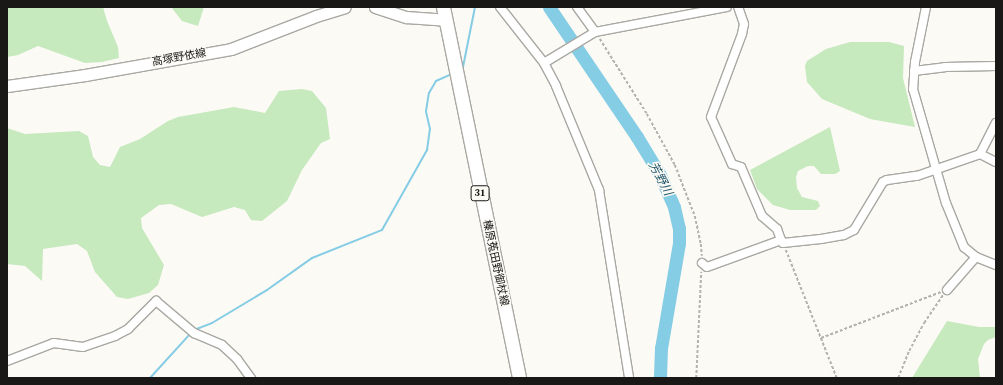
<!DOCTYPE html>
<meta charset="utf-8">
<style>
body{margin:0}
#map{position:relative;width:1003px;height:385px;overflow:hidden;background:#fcfaf5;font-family:"Source Serif 4","Noto Sans JP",serif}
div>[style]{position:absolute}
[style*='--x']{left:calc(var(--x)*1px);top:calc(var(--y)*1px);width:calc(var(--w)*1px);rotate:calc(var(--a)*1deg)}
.green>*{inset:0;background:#c6e9be}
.stream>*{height:2px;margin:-1px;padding:0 1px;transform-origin:1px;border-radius:1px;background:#85cce5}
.river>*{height:13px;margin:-6.5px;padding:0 6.5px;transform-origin:6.5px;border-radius:6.5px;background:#85cce5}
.path>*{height:1.5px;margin-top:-0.75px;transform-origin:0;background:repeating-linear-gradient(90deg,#b4b2ae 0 3px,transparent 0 5px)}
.roads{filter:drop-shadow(1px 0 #a9a8a3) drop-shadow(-1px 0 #a9a8a3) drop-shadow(0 1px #a9a8a3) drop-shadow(0 -1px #a9a8a3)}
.minor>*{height:8px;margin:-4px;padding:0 4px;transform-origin:4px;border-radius:4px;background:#fff}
.secondary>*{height:11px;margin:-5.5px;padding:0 5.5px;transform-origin:5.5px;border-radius:5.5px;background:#fff}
.primary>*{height:13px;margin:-6.5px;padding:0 6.5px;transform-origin:6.5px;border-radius:6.5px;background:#fff}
span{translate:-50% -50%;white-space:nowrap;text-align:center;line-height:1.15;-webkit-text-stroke:3px #fcfaf5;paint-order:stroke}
.shield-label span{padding:1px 3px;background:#fcfaf5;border:1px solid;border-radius:3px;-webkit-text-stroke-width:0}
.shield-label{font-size:10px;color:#191816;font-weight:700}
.street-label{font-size:11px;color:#191816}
.water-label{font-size:12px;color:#1e576a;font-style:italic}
.frame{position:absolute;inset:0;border:8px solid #191816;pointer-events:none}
</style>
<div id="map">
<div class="green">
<i style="clip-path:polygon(7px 7px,103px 7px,107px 21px,118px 47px,119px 58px,102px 62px,85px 63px,38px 46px,18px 55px,7px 57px)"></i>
<i style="clip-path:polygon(171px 7px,204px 7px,198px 26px,182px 21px)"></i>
<i style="clip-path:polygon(850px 42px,889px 42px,904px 46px,903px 78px,915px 127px,870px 119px,822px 99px,807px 82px,805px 66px,807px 61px,826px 49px)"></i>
<i style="clip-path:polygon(302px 89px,312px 91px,326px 108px,330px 139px,321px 143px,302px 170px,287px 201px,262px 221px,251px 220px,245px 210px,234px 207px,202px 217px,171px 204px,159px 205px,141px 218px,142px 228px,164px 265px,158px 285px,149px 293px,128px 299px,117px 297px,95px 272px,87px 251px,77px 244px,43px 249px,42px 281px,25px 266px,7px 264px,7px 128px,25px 134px,79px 131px,88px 136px,93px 157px,100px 165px,110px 167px,120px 147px,140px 139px,168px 121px,178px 117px,234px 107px,265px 113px,279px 91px)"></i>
<i style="clip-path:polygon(830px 127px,840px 171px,835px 174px,821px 174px,814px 166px,808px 166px,798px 171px,796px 177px,797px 188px,802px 197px,818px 201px,820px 206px,816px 210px,790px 210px,773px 205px,757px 189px,750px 170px)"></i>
<i style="clip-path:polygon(947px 321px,979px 327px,996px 327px,996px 337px,988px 340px,984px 344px,978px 359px,980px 378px,912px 378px)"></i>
</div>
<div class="stream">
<i style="--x:461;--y:68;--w:2;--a:-27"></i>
<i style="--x:463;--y:67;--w:61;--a:-78.7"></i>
<i style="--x:194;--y:330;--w:19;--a:-21"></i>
<i style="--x:212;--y:323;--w:64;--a:-31"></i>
<i style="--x:267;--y:290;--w:55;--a:-35.4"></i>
<i style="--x:312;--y:258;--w:75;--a:-21.8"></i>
<i style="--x:382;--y:230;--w:92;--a:-60.6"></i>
<i style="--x:427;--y:150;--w:21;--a:-82"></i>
<i style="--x:430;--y:129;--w:18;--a:-103"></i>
<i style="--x:426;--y:111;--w:18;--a:-81"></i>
<i style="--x:429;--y:93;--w:14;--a:-60"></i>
<i style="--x:436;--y:81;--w:17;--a:-24"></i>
<i style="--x:150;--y:378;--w:61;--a:-47.7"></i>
</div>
<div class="river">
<i style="--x:549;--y:7;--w:157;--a:55.9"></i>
<i style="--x:637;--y:137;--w:42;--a:58.6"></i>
<i style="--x:659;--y:173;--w:37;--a:66"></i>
<i style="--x:674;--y:207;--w:22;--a:77"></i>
<i style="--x:679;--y:228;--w:15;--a:90"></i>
<i style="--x:679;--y:243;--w:107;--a:99.7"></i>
<i style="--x:661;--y:348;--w:30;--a:92"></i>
</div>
<div class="path">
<i style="--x:600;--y:39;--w:89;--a:57.9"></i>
<i style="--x:647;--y:114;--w:58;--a:61.2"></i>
<i style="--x:675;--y:165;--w:55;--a:68.6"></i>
<i style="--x:695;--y:216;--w:29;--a:78"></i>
<i style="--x:701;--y:244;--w:12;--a:85"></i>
<i style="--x:786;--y:250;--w:138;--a:68.3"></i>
<i style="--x:821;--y:338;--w:129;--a:-21"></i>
<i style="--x:696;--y:378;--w:106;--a:-87.3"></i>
<i style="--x:898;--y:378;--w:29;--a:-68"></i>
<i style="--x:909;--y:351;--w:32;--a:-62"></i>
<i style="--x:924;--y:323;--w:34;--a:-56"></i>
</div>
<div class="roads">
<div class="minor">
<i style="--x:500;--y:7;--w:71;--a:51.8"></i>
<i style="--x:544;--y:63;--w:26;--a:62"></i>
<i style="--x:556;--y:86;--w:113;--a:67.5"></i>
<i style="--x:599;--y:190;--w:190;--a:80.9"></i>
<i style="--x:577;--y:7;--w:31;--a:54"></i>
<i style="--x:926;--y:7;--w:56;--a:101.3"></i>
<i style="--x:915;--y:62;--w:27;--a:94"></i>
<i style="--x:913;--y:89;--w:119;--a:73.9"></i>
<i style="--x:946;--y:203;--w:48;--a:67.8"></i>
<i style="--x:964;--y:247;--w:16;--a:40"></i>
<i style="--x:976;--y:257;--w:22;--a:22"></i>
<i style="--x:544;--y:63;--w:60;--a:-31.3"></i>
<i style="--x:595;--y:32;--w:134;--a:-10.7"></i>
<i style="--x:914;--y:71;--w:31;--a:-7"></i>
<i style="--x:945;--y:67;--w:51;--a:-1.1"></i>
<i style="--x:980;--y:154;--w:35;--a:-63"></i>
<i style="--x:783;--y:243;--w:38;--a:-6"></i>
<i style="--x:821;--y:239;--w:23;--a:-10"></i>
<i style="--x:844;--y:235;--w:11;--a:-27"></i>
<i style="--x:854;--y:230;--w:56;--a:-58.9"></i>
<i style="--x:883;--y:182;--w:4;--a:-27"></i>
<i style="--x:887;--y:180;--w:30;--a:-8"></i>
<i style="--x:917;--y:176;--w:67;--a:-19.2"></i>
<i style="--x:980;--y:154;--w:18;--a:27"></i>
<i style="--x:702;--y:263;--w:6;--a:39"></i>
<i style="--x:707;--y:267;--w:79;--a:-20"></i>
<i style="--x:781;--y:240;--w:12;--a:-110"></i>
<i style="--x:777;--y:229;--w:20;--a:-139"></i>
<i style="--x:762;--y:216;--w:53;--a:-113.2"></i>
<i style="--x:741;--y:167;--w:9;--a:-162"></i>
<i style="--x:732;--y:164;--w:51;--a:-114.1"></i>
<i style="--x:711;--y:117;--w:89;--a:-69.5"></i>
<i style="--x:742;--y:34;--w:10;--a:-79"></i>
<i style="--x:744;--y:24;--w:18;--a:-109"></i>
<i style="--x:947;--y:290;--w:44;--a:-48.7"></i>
<i style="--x:7;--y:361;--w:50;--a:-21"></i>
<i style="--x:54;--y:343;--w:29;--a:8"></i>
<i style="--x:83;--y:347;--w:34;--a:-19"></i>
<i style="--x:115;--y:336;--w:15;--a:-28"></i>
<i style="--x:128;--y:329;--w:40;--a:-45"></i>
<i style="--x:156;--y:301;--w:50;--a:40.1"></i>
<i style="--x:194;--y:333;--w:30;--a:23"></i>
<i style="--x:222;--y:345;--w:21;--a:43"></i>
<i style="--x:237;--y:359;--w:24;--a:54"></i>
</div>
<div class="secondary">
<i style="--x:375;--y:7;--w:33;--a:18"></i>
<i style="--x:406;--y:17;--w:39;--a:4"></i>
<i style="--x:7;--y:86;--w:79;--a:-8"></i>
<i style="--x:85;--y:75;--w:148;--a:-10.1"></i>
<i style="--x:231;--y:49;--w:91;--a:-21.2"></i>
<i style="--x:316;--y:16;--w:30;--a:-17"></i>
</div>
<div class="primary">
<i style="--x:443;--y:7;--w:379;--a:78.4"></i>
</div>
</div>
<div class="shield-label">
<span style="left:480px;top:193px">31</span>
</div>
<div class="street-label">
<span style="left:179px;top:58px;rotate:-10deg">高塚野依線</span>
<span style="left:495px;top:263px;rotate:78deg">榛原菟田野御杖線</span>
</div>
<div class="water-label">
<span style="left:660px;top:179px;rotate:62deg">芳野川</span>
</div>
<div class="frame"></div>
</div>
